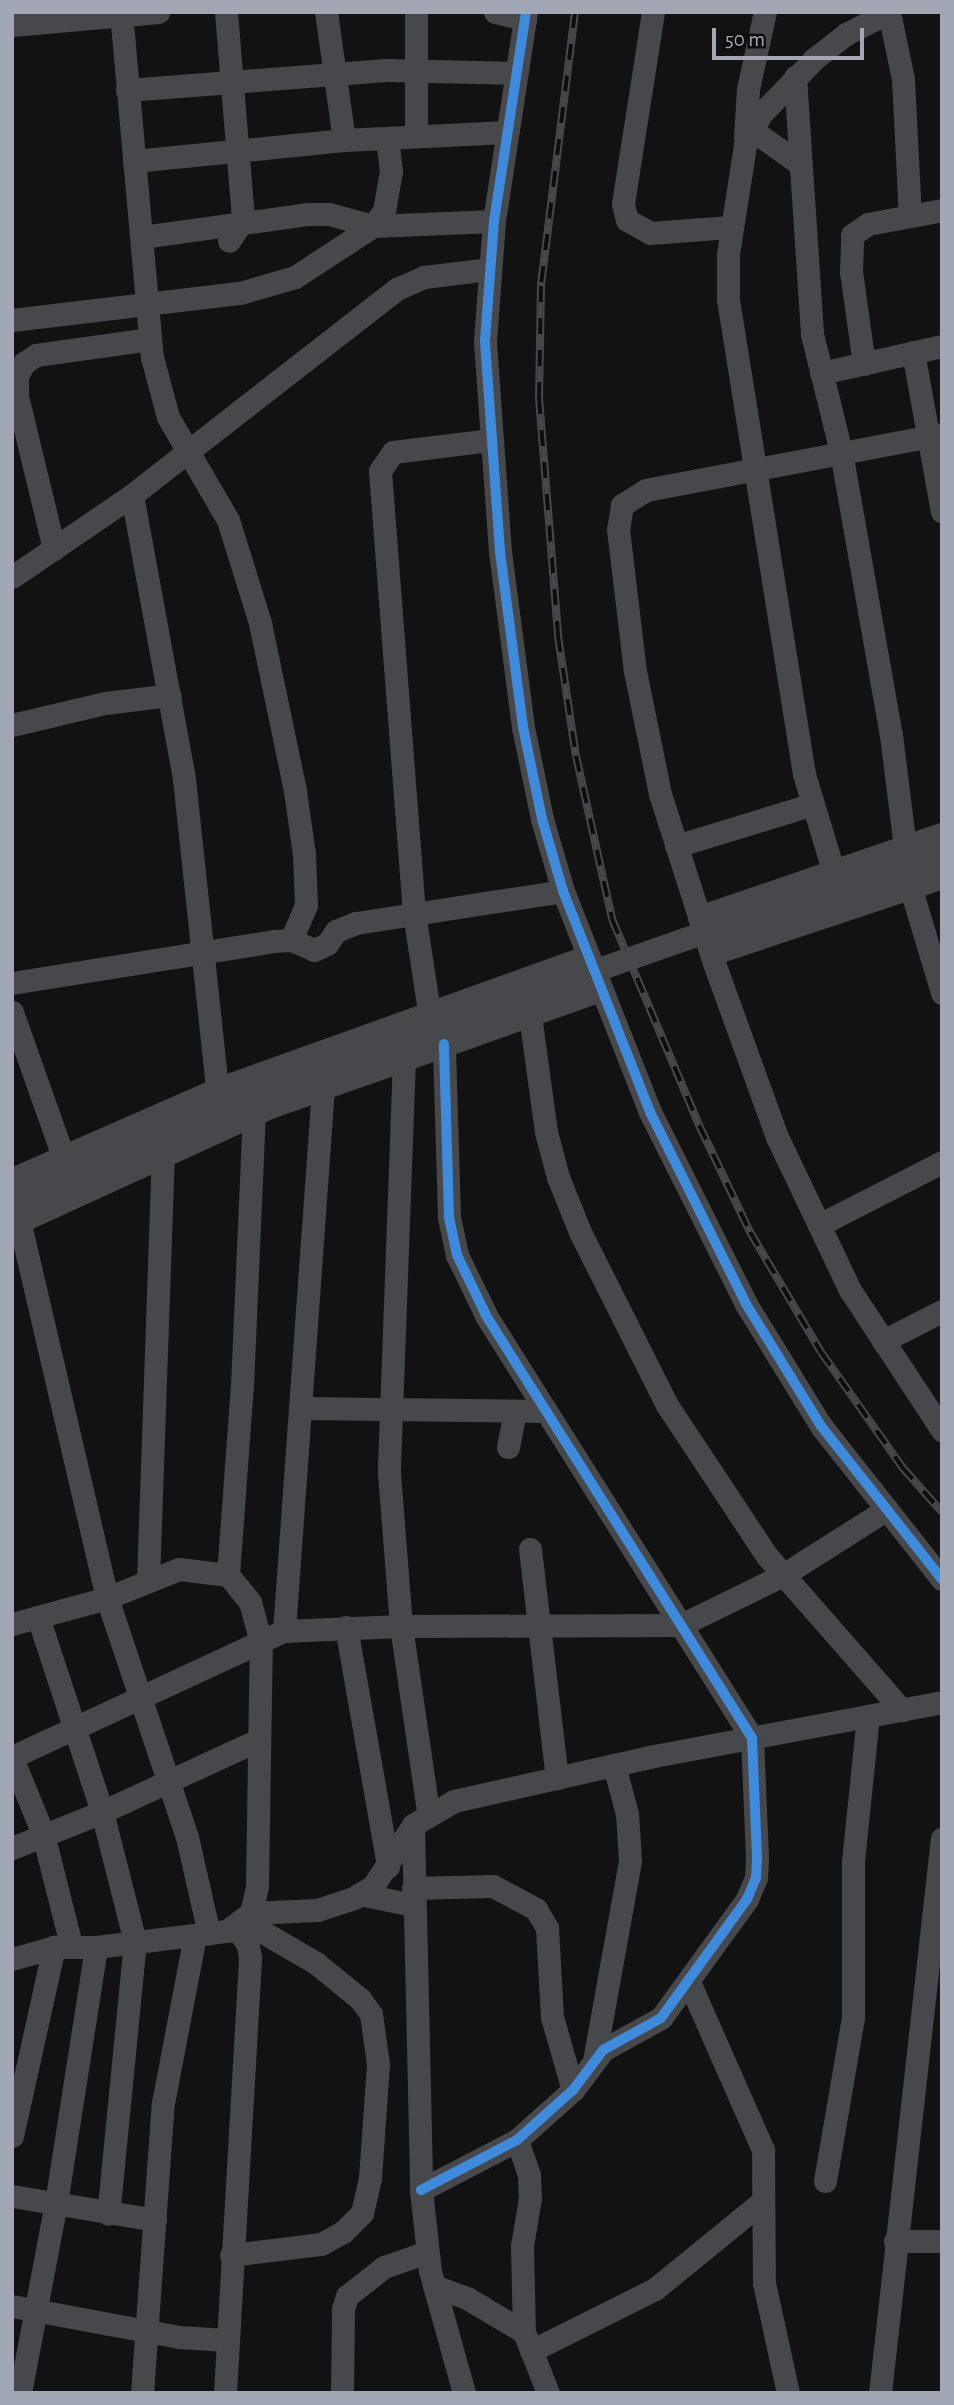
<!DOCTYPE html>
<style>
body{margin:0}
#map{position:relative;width:954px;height:2405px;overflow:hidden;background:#121212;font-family:"Alegreya Sans",sans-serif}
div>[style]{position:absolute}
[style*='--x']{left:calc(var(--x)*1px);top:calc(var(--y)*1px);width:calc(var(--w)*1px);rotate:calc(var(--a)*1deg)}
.minor>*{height:23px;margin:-11.5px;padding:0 11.5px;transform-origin:11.5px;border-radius:11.5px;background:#46484b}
.rail>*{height:8px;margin-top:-4px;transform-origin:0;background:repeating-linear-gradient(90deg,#0d0d0e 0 16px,#47484b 0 32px);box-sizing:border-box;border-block:2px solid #47484b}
.minor-bridge>*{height:23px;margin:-11.5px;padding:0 11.5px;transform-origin:11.5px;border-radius:11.5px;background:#46484b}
.cycleway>*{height:10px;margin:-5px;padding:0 5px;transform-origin:5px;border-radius:5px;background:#408adc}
span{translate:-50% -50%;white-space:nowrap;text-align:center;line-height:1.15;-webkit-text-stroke:5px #0d0d0e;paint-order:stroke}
.frame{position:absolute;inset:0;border:14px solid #a2a7b5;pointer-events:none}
.scale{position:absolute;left:712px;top:28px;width:152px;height:32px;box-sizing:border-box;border:4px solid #a2a7b5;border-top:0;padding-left:9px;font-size:21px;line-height:24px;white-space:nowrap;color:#a2a7b5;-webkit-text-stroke:5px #0d0d0e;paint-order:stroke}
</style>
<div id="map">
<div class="minor">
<i style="--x:121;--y:12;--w:346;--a:84.9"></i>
<i style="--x:152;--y:357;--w:62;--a:75.1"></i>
<i style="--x:168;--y:417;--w:119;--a:59.8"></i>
<i style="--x:228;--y:520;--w:108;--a:72.7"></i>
<i style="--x:260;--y:623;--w:172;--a:78.2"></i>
<i style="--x:295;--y:791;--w:64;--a:81.9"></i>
<i style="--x:304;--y:854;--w:51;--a:87.8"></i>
<i style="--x:306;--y:905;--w:38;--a:113"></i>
<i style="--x:226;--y:12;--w:209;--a:85.3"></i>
<i style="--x:243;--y:220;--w:25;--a:124"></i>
<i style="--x:326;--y:12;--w:129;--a:82"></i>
<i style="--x:416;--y:12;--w:124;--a:90"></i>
<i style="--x:495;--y:12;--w:31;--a:13"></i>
<i style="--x:526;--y:12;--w:211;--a:98.7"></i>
<i style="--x:494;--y:221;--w:121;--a:94.3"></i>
<i style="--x:485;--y:342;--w:211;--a:85.9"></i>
<i style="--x:500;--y:552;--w:177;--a:82.5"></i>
<i style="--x:523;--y:727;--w:94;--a:78.3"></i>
<i style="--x:542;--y:819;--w:75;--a:73.7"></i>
<i style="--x:563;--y:891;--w:238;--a:68.5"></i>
<i style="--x:650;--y:1112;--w:215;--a:63.4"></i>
<i style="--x:746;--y:1304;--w:143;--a:58.4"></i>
<i style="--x:821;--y:1426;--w:195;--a:51.7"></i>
<i style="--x:653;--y:12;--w:194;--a:98.9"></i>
<i style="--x:623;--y:204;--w:16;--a:76"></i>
<i style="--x:627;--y:220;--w:26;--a:29"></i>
<i style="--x:650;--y:233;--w:80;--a:-4.3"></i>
<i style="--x:889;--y:12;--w:68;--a:78.2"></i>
<i style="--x:903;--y:79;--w:137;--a:87.1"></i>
<i style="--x:12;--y:25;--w:147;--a:-5.1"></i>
<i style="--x:795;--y:77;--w:258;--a:86.2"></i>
<i style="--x:812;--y:334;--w:122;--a:76.2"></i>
<i style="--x:841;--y:452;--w:287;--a:80"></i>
<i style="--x:891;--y:735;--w:113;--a:82.9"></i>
<i style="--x:127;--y:90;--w:260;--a:-4.4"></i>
<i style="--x:386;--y:70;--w:129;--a:1.3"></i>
<i style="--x:752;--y:130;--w:59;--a:35.3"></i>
<i style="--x:745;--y:137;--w:48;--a:-86.4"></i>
<i style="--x:748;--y:89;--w:79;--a:-77.6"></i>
<i style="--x:134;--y:161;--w:211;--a:-5.7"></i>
<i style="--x:344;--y:140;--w:163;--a:-2.8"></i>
<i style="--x:142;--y:237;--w:168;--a:-7.9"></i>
<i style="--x:308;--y:214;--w:21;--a:0"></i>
<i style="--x:329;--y:214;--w:46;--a:15.3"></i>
<i style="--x:373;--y:226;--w:121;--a:-2.4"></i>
<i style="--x:12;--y:320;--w:230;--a:-6.8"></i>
<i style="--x:240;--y:293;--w:57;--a:-16.2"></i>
<i style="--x:295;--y:277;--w:93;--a:-33.2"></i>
<i style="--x:373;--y:226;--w:19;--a:-54"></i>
<i style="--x:384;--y:211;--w:41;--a:-80.1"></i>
<i style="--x:391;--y:171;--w:33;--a:-97"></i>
<i style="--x:913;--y:352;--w:162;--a:79.7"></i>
<i style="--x:864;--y:364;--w:93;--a:-98"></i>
<i style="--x:851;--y:272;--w:37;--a:-88"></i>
<i style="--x:852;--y:235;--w:19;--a:-35"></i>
<i style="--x:868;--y:224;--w:75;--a:-10.7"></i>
<i style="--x:821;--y:373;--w:124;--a:-12.6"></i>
<i style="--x:942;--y:434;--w:301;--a:169.3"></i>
<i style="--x:646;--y:490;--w:28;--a:148"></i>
<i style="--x:622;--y:505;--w:24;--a:99"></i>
<i style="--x:618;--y:529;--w:143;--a:83.2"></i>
<i style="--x:635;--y:671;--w:126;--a:78.5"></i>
<i style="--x:660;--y:794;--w:177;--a:72.3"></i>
<i style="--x:714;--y:963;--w:185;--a:70.1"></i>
<i style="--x:777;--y:1137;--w:170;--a:64.5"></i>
<i style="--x:850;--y:1290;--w:168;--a:56.7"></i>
<i style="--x:132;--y:495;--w:289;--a:79.6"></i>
<i style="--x:184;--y:779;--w:312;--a:83.9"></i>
<i style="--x:54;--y:549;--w:157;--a:-103.6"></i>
<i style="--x:17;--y:396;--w:20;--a:-90"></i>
<i style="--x:17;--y:376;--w:15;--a:-62"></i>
<i style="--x:24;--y:363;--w:14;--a:-34"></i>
<i style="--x:36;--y:355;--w:115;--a:-8"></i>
<i style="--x:12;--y:577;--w:145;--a:-34.3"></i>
<i style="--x:132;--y:495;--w:336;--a:-37.9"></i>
<i style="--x:397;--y:289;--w:30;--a:-24"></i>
<i style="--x:424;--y:277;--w:65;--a:-7"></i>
<i style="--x:12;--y:725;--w:96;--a:-13.3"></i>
<i style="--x:105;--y:703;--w:65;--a:-7"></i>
<i style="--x:676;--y:846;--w:140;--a:-17"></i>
<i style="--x:833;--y:870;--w:100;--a:-106.8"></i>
<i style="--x:804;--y:774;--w:480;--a:-99.1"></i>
<i style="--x:728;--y:300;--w:46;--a:-90"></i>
<i style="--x:728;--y:254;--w:110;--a:-81.1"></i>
<i style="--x:745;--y:145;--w:34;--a:-63"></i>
<i style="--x:760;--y:115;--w:78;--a:-46"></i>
<i style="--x:814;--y:59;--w:41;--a:-38"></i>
<i style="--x:846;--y:34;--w:48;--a:-27.1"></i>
<i style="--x:910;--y:886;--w:112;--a:73.3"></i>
<i style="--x:699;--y:917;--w:257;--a:-18.9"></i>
<i style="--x:711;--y:954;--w:243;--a:-18.4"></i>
<i style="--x:12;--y:983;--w:264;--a:-9.1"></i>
<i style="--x:273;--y:941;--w:18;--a:-3"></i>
<i style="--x:291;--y:940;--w:25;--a:23"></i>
<i style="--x:314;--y:950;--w:14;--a:-25"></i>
<i style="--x:327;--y:944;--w:16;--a:-55"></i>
<i style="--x:336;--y:931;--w:22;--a:-22"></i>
<i style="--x:356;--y:923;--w:209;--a:-8.8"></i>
<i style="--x:429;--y:1011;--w:99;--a:-98.7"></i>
<i style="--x:414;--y:913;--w:443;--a:-94.4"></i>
<i style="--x:380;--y:471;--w:23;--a:-56"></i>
<i style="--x:393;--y:452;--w:99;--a:-7"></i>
<i style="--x:12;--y:1012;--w:153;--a:70.5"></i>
<i style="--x:530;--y:1015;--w:118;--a:82.2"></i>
<i style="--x:546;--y:1132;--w:47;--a:75.1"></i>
<i style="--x:558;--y:1177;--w:59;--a:68.2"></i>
<i style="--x:580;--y:1232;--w:194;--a:63.3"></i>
<i style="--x:667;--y:1405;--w:181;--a:56.5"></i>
<i style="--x:767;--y:1556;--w:205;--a:48.8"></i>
<i style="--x:404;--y:1058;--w:415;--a:92.1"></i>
<i style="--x:389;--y:1473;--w:153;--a:85.5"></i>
<i style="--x:401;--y:1626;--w:188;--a:81.7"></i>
<i style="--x:12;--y:1179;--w:224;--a:-23.7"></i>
<i style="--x:217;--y:1089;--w:394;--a:-19.7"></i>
<i style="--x:12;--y:1225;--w:284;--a:-24.6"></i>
<i style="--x:270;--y:1107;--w:350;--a:-19.5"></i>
<i style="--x:819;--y:1225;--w:138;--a:-27.1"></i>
<i style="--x:883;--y:1341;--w:66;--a:-27"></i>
<i style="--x:300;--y:1408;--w:246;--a:0.7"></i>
<i style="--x:508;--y:1447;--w:37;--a:-79"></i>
<i style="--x:530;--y:1549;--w:231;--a:83.3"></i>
<i style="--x:228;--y:1575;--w:190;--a:-85.8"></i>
<i style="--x:242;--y:1386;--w:272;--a:-87.5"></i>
<i style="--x:148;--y:1581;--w:426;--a:-88"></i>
<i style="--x:38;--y:1617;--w:205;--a:71.8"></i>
<i style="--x:102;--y:1812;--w:133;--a:75.7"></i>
<i style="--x:135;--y:1941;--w:274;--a:95.6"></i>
<i style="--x:12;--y:1624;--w:98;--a:-15.3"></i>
<i style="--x:107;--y:1598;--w:252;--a:71.5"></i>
<i style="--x:187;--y:1837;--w:99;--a:77.2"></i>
<i style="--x:346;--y:1627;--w:243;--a:80"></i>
<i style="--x:284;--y:1631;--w:544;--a:-85.89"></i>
<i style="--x:12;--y:1757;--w:300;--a:-24.9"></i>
<i style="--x:284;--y:1631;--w:117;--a:-2.4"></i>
<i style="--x:401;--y:1626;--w:280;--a:-0.2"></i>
<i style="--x:681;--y:1625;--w:114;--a:-26.1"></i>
<i style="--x:783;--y:1575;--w:123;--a:-32.4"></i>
<i style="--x:12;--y:1758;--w:82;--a:67.8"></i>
<i style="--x:43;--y:1834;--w:114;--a:75.8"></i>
<i style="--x:413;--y:1825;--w:365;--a:88.7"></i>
<i style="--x:421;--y:2190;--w:81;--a:83.7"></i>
<i style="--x:430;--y:2271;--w:127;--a:74.4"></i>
<i style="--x:12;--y:1848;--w:97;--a:-21.8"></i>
<i style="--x:102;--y:1812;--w:172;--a:-24.8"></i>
<i style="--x:413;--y:1888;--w:80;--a:-1.4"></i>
<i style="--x:493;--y:1886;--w:49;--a:28.1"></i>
<i style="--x:536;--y:1909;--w:22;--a:60"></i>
<i style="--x:547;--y:1928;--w:89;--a:86.8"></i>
<i style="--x:552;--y:2017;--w:76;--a:74"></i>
<i style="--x:359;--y:1894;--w:55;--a:11.5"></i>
<i style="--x:251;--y:1913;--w:66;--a:-2.6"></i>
<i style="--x:317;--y:1910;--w:39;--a:-18"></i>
<i style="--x:354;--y:1898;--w:22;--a:-32"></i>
<i style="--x:373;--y:1886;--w:73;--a:-56.7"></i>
<i style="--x:413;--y:1825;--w:48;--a:-30.3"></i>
<i style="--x:454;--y:1801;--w:205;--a:-12.7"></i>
<i style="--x:654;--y:1756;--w:293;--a:-10.6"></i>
<i style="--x:12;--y:1959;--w:44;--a:-15.9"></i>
<i style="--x:54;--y:1947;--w:42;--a:0"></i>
<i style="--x:96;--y:1947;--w:132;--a:-7"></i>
<i style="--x:227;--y:1931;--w:30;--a:-37"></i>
<i style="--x:251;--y:1913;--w:28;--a:-77"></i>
<i style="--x:257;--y:1886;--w:244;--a:-89.1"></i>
<i style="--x:261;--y:1642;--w:41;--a:-105.4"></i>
<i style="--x:250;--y:1602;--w:35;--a:-129"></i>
<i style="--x:228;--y:1575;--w:49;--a:-173"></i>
<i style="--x:179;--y:1569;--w:78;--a:158.1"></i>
<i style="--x:107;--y:1598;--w:387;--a:-103.1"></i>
<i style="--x:689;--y:1982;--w:184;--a:66.2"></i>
<i style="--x:763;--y:2150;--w:133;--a:89.6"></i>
<i style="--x:764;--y:2283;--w:113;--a:77.7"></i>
<i style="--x:594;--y:2061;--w:204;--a:-79.8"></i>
<i style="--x:630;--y:1860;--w:46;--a:-93.7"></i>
<i style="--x:627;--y:1814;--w:51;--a:-104.9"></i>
<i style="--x:12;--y:2136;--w:194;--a:-77.5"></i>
<i style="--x:517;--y:2140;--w:37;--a:71"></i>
<i style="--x:529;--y:2175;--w:23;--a:88"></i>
<i style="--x:530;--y:2198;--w:49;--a:99.5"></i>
<i style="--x:522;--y:2246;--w:86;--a:88.7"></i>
<i style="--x:524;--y:2332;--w:66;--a:68.5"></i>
<i style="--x:825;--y:2181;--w:166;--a:-80.3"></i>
<i style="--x:853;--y:2017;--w:156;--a:-90"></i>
<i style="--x:853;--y:1861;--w:146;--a:-84.1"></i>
<i style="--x:421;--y:2190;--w:108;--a:-27.5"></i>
<i style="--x:517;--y:2140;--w:75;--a:-41.8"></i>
<i style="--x:573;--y:2090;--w:50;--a:-53.1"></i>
<i style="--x:603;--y:2050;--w:66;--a:-28.9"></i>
<i style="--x:661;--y:2018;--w:147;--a:-54.1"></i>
<i style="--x:747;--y:1899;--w:23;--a:-67"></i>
<i style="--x:756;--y:1878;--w:21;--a:-87"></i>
<i style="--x:757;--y:1857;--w:119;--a:-92.4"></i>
<i style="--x:752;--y:1738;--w:500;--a:-122.2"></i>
<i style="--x:486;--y:1315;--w:67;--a:-115.8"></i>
<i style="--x:457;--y:1255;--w:40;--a:-102"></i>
<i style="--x:449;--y:1216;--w:172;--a:-91.7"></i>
<i style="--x:12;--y:2196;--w:145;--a:9.5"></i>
<i style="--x:895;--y:2241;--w:47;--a:0"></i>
<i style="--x:231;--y:2255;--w:91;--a:-7"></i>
<i style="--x:321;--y:2244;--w:25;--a:-29"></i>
<i style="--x:343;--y:2232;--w:27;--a:-45"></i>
<i style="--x:362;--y:2213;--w:36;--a:-77"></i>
<i style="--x:370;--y:2178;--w:114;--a:-86"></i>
<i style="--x:378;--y:2064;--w:50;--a:-98"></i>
<i style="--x:371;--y:2014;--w:19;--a:-126"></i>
<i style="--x:360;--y:1999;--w:57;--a:-140.7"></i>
<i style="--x:316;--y:1963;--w:86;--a:-149.8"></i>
<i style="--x:434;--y:2286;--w:35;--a:20"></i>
<i style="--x:467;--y:2298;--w:66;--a:30.8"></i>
<i style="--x:12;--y:2306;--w:170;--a:10.5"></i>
<i style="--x:179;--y:2337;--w:48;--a:3.6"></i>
<i style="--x:531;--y:2351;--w:139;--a:-26.6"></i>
<i style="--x:655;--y:2289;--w:139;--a:-39.2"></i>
<i style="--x:20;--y:2393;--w:193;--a:-79.3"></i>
<i style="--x:56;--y:2203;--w:259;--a:-81.1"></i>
<i style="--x:142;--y:2393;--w:291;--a:-85.9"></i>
<i style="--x:163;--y:2103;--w:170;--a:-79.2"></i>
<i style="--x:225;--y:2393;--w:436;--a:-86.7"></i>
<i style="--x:250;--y:1958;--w:13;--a:-99"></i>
<i style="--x:248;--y:1945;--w:23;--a:-124"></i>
<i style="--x:342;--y:2393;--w:84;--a:-89.3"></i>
<i style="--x:343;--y:2309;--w:14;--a:-73"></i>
<i style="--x:347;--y:2296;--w:47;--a:-38.1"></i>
<i style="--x:384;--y:2267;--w:46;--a:-19.2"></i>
<i style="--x:880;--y:2393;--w:558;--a:-83.63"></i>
</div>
<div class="rail">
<i style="--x:575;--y:12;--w:276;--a:97.1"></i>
<i style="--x:541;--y:286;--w:112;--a:91"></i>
<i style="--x:539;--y:398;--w:239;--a:85.4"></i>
<i style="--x:558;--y:636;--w:121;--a:81.5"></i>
<i style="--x:576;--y:756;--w:167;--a:77.5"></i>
<i style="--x:612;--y:919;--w:224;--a:67.1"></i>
<i style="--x:699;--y:1125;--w:119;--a:64.5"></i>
<i style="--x:750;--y:1232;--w:139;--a:59.4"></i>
<i style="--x:821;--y:1352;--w:141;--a:54.8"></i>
<i style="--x:902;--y:1467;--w:60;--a:48.4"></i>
</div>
<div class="minor-bridge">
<i style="--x:12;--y:1204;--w:221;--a:-24.8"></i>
<i style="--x:213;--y:1111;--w:196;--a:-21.2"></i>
<i style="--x:396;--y:1040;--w:305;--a:-19.3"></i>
<i style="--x:684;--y:939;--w:271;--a:-17.6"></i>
</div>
<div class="cycleway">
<i style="--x:526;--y:12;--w:211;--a:98.7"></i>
<i style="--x:494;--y:221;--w:121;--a:94.3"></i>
<i style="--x:485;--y:342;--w:211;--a:85.9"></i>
<i style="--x:500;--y:552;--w:177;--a:82.5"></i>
<i style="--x:523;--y:727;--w:94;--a:78.3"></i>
<i style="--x:542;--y:819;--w:75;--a:73.7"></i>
<i style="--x:563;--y:891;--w:238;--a:68.5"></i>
<i style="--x:650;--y:1112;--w:215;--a:63.4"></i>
<i style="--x:746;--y:1304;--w:143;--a:58.4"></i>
<i style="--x:821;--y:1426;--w:195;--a:51.7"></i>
<i style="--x:421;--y:2190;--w:108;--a:-27.5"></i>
<i style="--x:517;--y:2140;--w:75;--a:-41.8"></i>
<i style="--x:573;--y:2090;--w:50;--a:-53.1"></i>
<i style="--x:603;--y:2050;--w:66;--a:-28.9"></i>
<i style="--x:661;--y:2018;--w:147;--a:-54.1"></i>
<i style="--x:747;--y:1899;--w:23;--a:-67"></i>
<i style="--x:756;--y:1878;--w:21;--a:-87"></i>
<i style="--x:757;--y:1857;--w:119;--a:-92.4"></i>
<i style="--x:752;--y:1738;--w:500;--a:-122.2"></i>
<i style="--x:486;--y:1315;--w:67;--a:-115.8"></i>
<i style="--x:457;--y:1255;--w:40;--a:-102"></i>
<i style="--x:449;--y:1216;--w:172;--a:-91.7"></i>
</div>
<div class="frame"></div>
<div class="scale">50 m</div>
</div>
